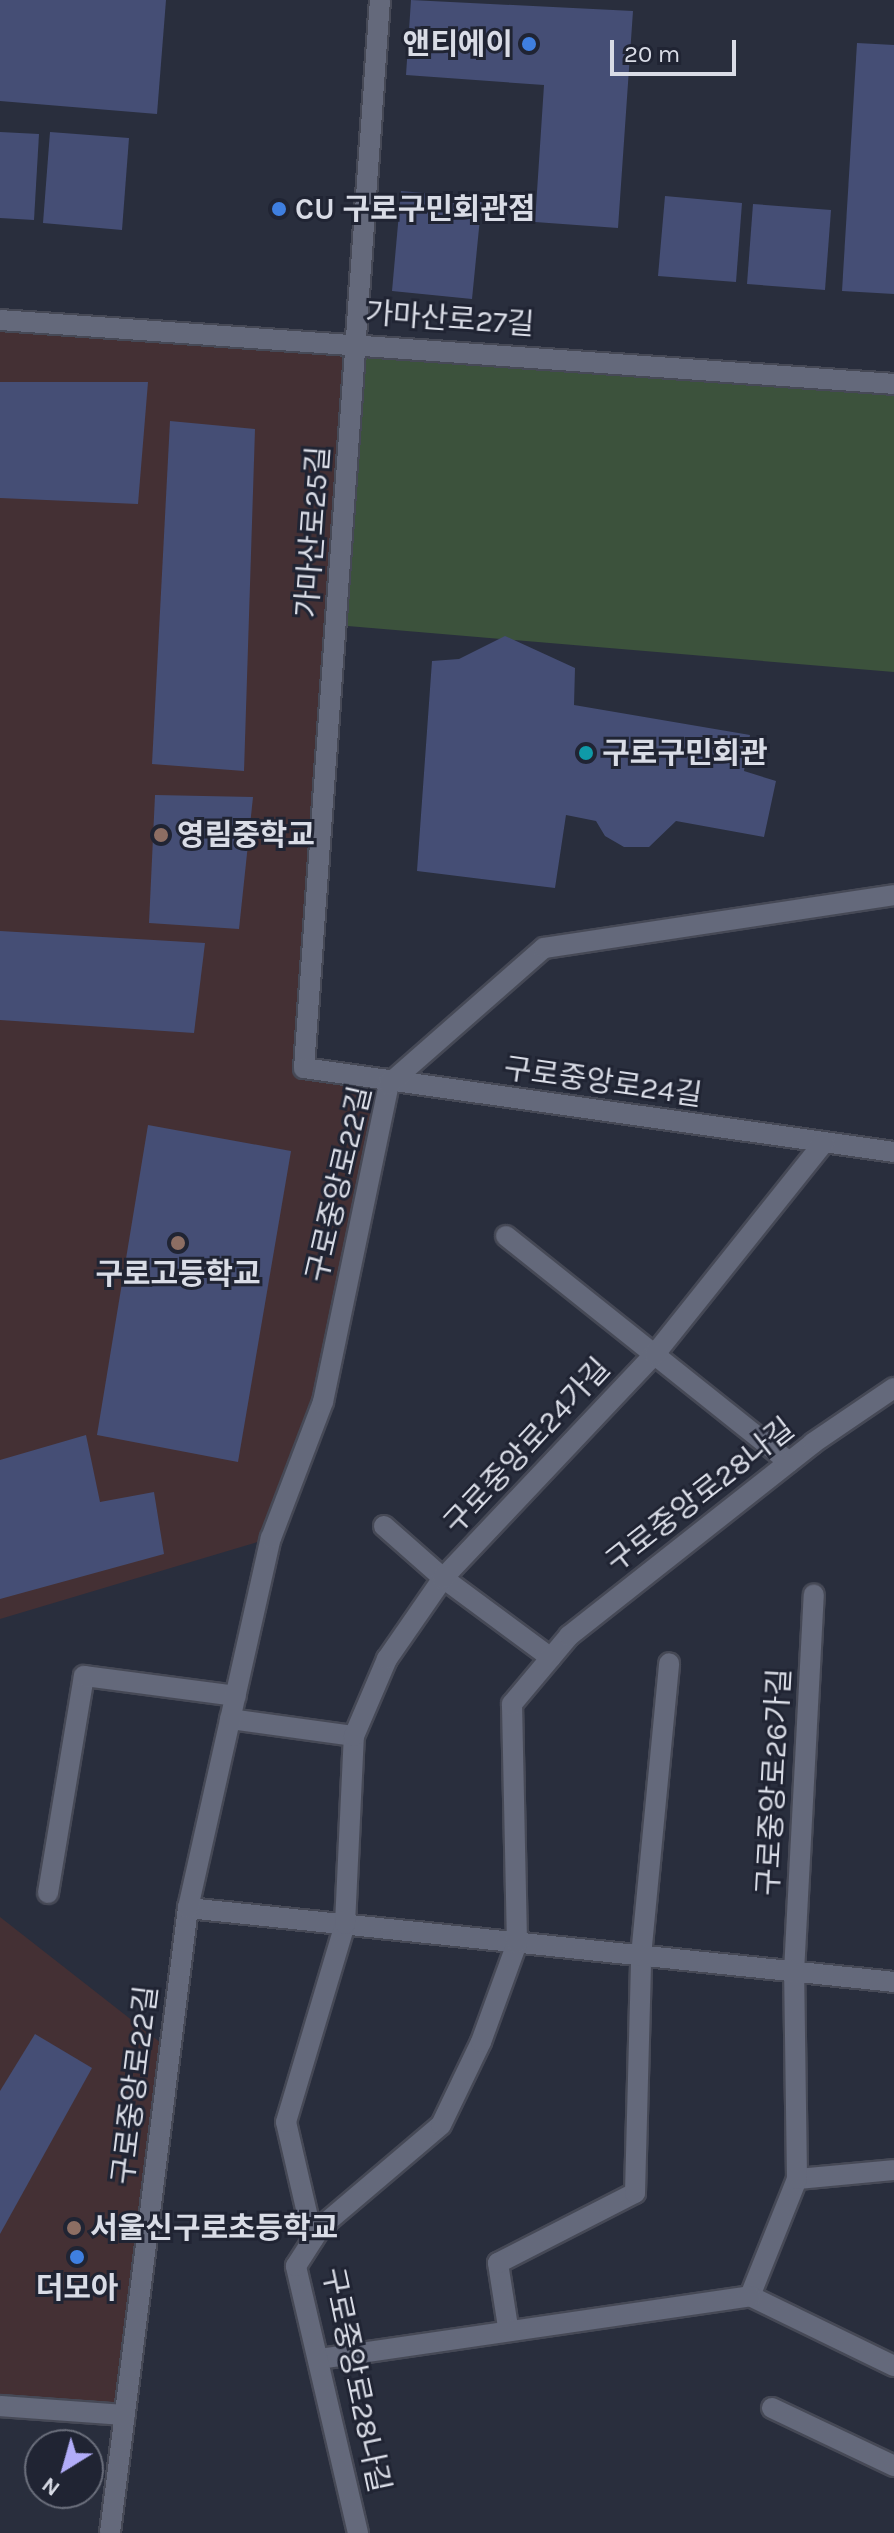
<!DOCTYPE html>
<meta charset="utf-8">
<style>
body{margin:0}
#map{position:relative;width:894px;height:2533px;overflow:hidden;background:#292e3d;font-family:Karla,"Noto Sans KR",sans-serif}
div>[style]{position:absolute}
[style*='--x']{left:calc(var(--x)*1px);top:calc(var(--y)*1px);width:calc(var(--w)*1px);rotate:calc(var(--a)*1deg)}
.education>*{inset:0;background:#443034}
.green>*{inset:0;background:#3c523c}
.building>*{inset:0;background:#454e75}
.roads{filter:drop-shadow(2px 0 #464956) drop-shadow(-2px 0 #464956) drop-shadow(0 2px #464956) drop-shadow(0 -2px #464956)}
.service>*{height:20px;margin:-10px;padding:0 10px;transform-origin:10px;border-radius:10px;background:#64697b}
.minor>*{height:20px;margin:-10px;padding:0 10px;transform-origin:10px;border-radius:10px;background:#64697b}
.dots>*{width:22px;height:22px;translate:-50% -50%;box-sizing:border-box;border:4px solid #202433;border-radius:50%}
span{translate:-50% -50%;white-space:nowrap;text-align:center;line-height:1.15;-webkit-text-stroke:6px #202433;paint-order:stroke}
.poi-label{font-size:30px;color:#d9dce6;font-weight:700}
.right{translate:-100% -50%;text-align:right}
.left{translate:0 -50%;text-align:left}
.street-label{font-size:30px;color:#d9dce6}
.north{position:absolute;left:24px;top:2429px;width:80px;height:80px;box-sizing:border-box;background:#202433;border:2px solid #6a6e7b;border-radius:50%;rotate:217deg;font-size:22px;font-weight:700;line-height:32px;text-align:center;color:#d9dce6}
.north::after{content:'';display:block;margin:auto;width:28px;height:36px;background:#b2adf9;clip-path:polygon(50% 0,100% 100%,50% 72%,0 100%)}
.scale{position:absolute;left:610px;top:40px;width:126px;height:36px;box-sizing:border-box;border:4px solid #d9dce6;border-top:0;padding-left:10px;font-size:24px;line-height:28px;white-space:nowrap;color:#d9dce6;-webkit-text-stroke:6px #202433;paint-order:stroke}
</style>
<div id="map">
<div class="education">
<i style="clip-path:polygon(0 320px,357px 342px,304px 1068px,389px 1084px,323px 1402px,271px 1538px,0 1619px)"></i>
<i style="clip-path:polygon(0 1917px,170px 2050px,125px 2415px,0 2406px)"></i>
</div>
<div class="green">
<i style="clip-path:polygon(357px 342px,894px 384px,894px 672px,336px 625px)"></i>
</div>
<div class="building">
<i style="clip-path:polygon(0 0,166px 0,157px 114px,0 101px)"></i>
<i style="clip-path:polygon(411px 0,633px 11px,618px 228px,535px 222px,544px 85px,406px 75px)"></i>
<i style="clip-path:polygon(857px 43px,894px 45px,894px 294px,842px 291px)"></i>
<i style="clip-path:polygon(0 132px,39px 134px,34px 220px,0 218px)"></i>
<i style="clip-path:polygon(50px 132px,129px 138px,122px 230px,43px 223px)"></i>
<i style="clip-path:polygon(401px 191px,482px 198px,472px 299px,392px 291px)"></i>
<i style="clip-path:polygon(665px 196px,742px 203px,736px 282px,658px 276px)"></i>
<i style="clip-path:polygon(753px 204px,831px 210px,825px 290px,747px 284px)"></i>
<i style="clip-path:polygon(0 382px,148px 382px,138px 504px,0 498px)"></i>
<i style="clip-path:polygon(170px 421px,255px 429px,244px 771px,152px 764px)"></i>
<i style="clip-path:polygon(505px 636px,575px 668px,574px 705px,750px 735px,744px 771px,776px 781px,764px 837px,676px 821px,649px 847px,624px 847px,605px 836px,596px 821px,566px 815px,555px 888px,417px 871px,432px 661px,459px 659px)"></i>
<i style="clip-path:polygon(155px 795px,253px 797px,239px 929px,149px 923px)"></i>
<i style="clip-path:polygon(0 931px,205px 943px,194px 1033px,0 1020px)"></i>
<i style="clip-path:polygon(148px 1125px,291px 1151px,238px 1462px,97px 1435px)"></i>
<i style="clip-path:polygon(86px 1435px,100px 1502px,154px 1492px,164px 1554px,0 1599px,0 1460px)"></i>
<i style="clip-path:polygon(35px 2034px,92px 2068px,0 2234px,0 2091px)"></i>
</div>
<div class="roads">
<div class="service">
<i style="--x:506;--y:1236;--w:362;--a:38.6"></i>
<i style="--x:384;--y:1526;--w:79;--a:41.4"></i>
<i style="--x:443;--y:1578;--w:134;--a:36.5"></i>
<i style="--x:230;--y:1719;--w:125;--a:7.8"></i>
<i style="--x:48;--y:1893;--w:220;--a:-80.6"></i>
<i style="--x:84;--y:1676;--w:153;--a:7.5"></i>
<i style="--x:797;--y:2179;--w:97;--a:-5.3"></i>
<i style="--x:750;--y:2296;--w:126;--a:-68.1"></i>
<i style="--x:797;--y:2179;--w:207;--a:-90.8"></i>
<i style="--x:794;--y:1972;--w:378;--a:-87"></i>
<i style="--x:750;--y:2296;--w:160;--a:25.9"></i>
<i style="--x:508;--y:2327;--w:65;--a:-98.9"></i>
<i style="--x:498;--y:2263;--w:154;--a:-27.1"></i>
<i style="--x:635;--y:2193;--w:237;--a:-88.5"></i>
<i style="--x:641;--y:1956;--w:294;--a:-84.5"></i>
<i style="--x:320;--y:2359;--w:435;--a:-8.3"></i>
<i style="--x:772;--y:2408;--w:135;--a:25.4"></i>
</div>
<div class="minor">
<i style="--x:380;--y:0;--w:1071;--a:94.07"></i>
<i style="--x:304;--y:1068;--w:596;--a:8.1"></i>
<i style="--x:0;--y:320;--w:896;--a:4.09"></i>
<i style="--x:188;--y:1908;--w:710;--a:5.98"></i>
<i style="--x:313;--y:2239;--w:120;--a:-103"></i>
<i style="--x:286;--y:2122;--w:207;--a:-73.4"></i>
<i style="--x:345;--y:1924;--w:188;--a:-87.3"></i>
<i style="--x:354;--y:1736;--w:84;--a:-66.8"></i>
<i style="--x:387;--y:1659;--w:98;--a:-55.3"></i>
<i style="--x:443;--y:1578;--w:308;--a:-46.6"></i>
<i style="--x:655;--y:1354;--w:271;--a:-51.4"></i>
<i style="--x:0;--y:2406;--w:125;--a:4.1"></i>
<i style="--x:110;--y:2533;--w:630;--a:-82.89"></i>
<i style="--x:188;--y:1908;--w:379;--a:-77.4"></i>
<i style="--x:271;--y:1538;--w:146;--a:-69.1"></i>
<i style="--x:323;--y:1402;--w:325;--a:-78.3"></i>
<i style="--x:389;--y:1084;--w:206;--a:-41.3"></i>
<i style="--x:544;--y:948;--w:354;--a:-8.6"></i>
<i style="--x:358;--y:2533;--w:274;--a:-103.1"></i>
<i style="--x:296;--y:2266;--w:46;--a:-57.3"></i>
<i style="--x:321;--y:2227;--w:157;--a:-40.4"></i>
<i style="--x:441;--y:2125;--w:92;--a:-64.3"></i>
<i style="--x:481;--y:2042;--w:105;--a:-70"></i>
<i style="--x:517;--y:1943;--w:239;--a:-91.2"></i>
<i style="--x:512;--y:1704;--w:89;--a:-50"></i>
<i style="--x:569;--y:1636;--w:311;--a:-38.3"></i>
<i style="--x:813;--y:1443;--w:98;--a:-34.2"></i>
</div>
</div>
<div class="dots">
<i style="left:529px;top:44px;background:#3f7fe0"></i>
<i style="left:279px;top:209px;background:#3f7fe0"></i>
<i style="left:586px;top:753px;background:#0f9aa8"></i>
<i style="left:161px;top:835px;background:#8d6e63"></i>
<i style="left:178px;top:1243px;background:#8d6e63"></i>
<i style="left:74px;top:2228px;background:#8d6e63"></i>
<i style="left:77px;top:2257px;background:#3f7fe0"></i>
</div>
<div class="poi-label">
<span class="right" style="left:513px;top:44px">앤티에이</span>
<span class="left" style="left:295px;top:209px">CU 구로구민회관점</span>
<span class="left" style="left:602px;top:753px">구로구민회관</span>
<span class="left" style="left:177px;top:835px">영림중학교</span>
<span style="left:178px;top:1274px">구로고등학교</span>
<span class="left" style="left:90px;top:2228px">서울신구로초등학교</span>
<span style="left:77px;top:2288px">더모아</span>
</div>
<div class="street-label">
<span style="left:450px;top:319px;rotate:4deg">가마산로27길</span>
<span style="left:313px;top:532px;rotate:-86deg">가마산로25길</span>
<span style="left:603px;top:1082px;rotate:8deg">구로중앙로24길</span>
<span style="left:339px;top:1184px;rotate:-77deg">구로중앙로22길</span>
<span style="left:527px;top:1446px;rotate:-47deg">구로중앙로24가길</span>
<span style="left:700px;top:1495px;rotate:-38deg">구로중앙로28나길</span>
<span style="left:774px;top:1782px;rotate:-87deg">구로중앙로26가길</span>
<span style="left:135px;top:2085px;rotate:-83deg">구로중앙로22길</span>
<span style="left:356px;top:2380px;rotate:78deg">구로중앙로28나길</span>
</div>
<div class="north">N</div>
<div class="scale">20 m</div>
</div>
